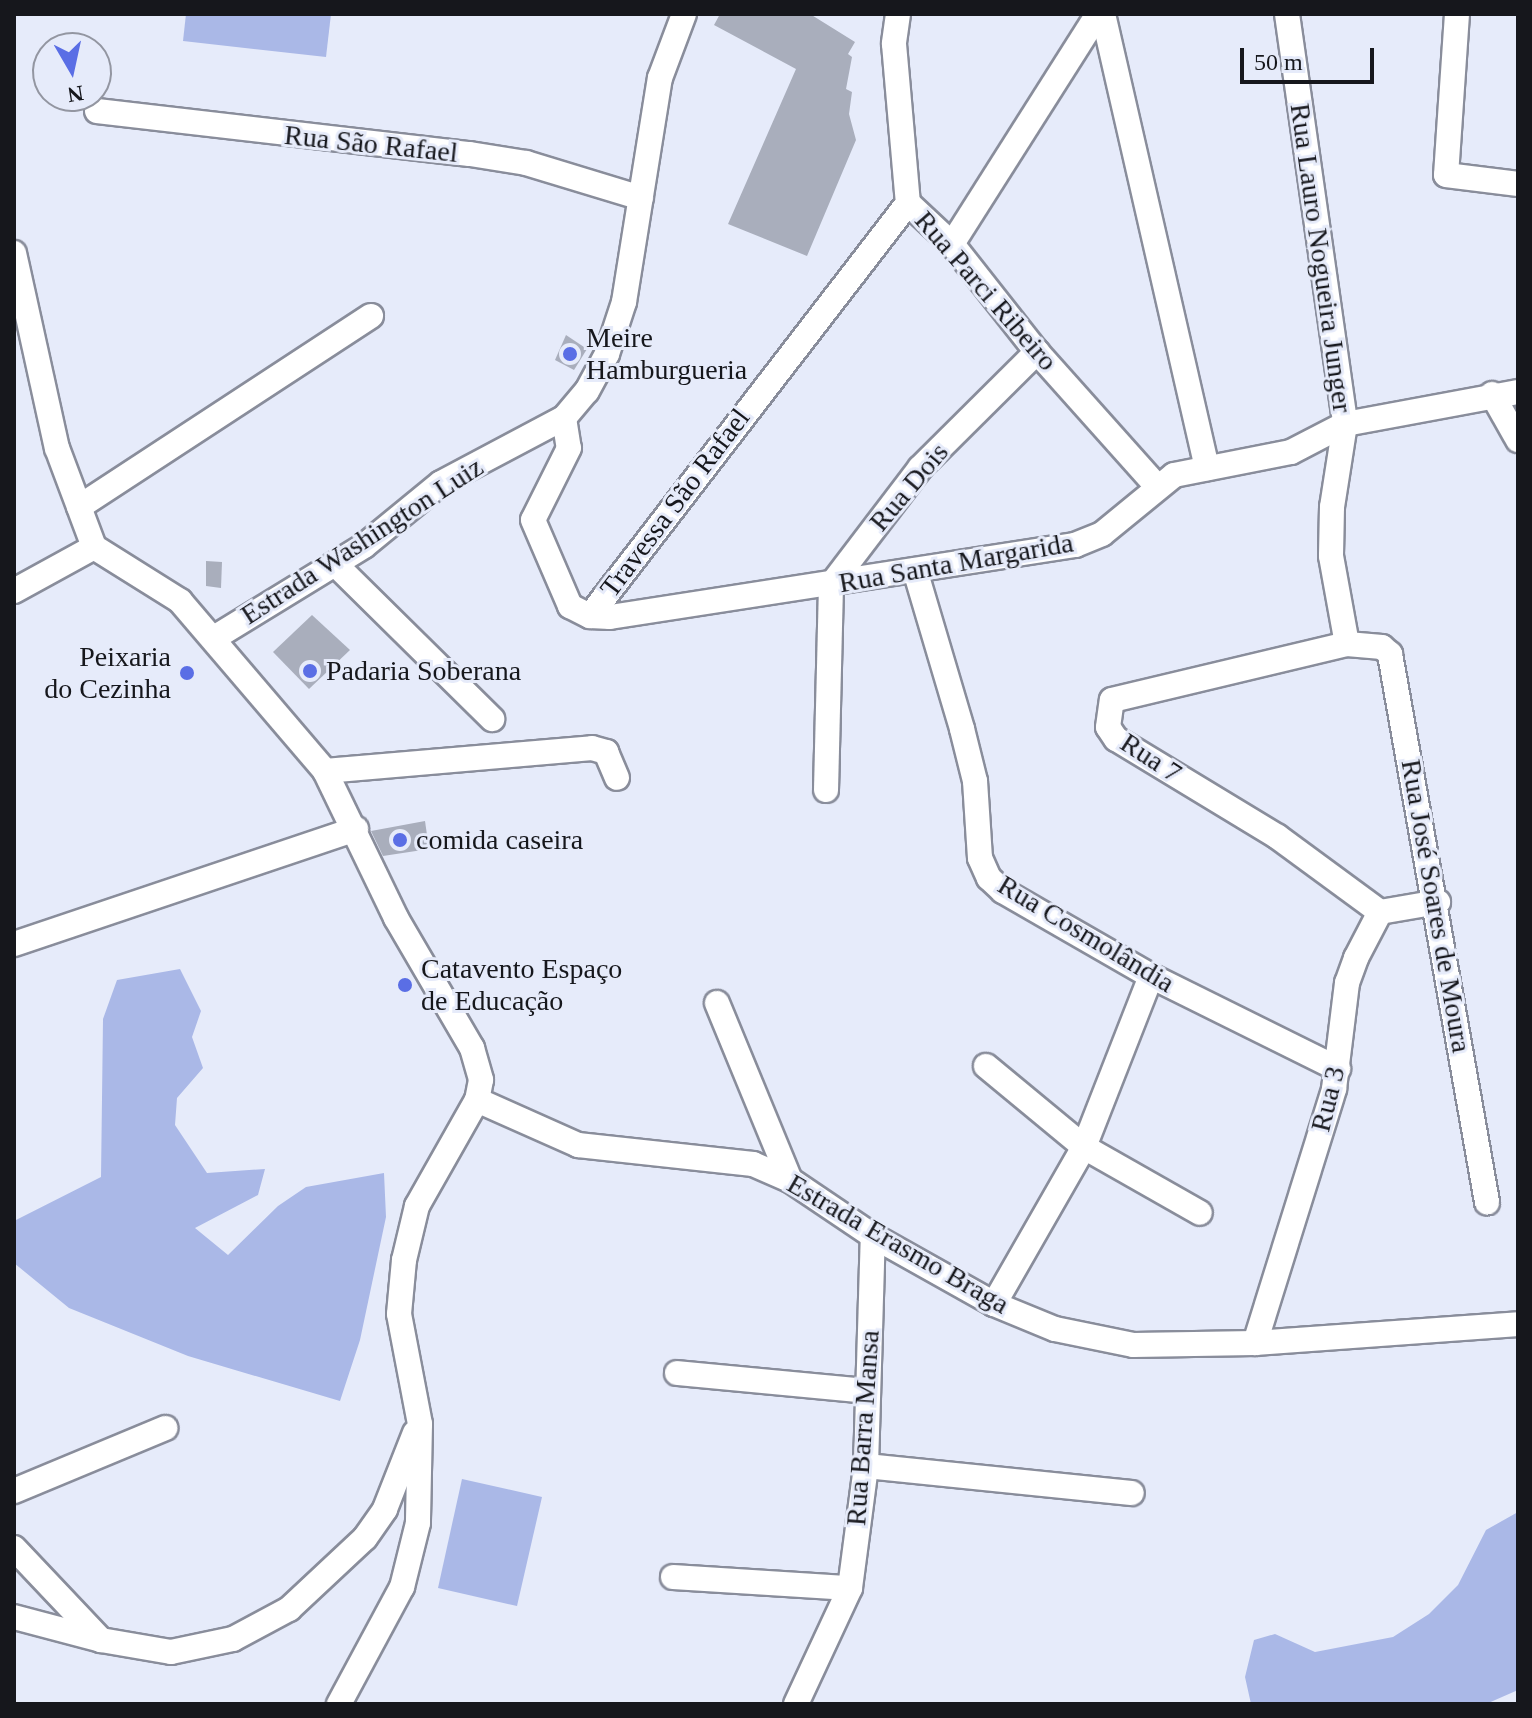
<!DOCTYPE html>
<meta charset="utf-8">
<style>
body{margin:0}
#map{position:relative;width:1532px;height:1718px;overflow:hidden;background:#e6ebfa;font-family:"Times New Roman",serif}
div>[style]{position:absolute}
[style*='--x']{left:calc(var(--x)*1px);top:calc(var(--y)*1px);width:calc(var(--w)*1px);rotate:calc(var(--a)*1deg)}
.green>*{inset:0;background:#aab8e7}
.building>*{inset:0;background:#a9aebc}
.roads{filter:drop-shadow(2px 0 #898d9b) drop-shadow(-2px 0 #898d9b) drop-shadow(0 2px #898d9b) drop-shadow(0 -2px #898d9b)}
.minor>*{height:24px;margin:-12px;padding:0 12px;transform-origin:12px;border-radius:12px;background:#fff}
.dots>*{width:22px;height:22px;translate:-50% -50%;box-sizing:border-box;border:4px solid #e6ebfa;border-radius:50%}
span{translate:-50% -50%;white-space:nowrap;text-align:center;line-height:1.15;-webkit-text-stroke:6px #e6ebfa;paint-order:stroke}
.street-label{font-size:28px;color:#16171c}
.poi-label{font-size:28px;color:#16171c}
.left{translate:0 -50%;text-align:left}
.right{translate:-100% -50%;text-align:right}
.frame{position:absolute;inset:0;border:16px solid #16171c;pointer-events:none}
.north{position:absolute;left:32px;top:32px;width:80px;height:80px;box-sizing:border-box;background:#e6ebfa;border:2px solid #9396a1;border-radius:50%;rotate:171deg;font-size:22px;font-weight:700;line-height:32px;text-align:center;color:#16171c}
.north::after{content:'';display:block;margin:auto;width:28px;height:36px;background:#5a6ee5;clip-path:polygon(50% 0,100% 100%,50% 72%,0 100%)}
.scale{position:absolute;left:1240px;top:48px;width:134px;height:36px;box-sizing:border-box;border:4px solid #16171c;border-top:0;padding-left:10px;font-size:24px;line-height:28px;white-space:nowrap;color:#16171c;-webkit-text-stroke:6px #e6ebfa;paint-order:stroke}
</style>
<div id="map">
<div class="green">
<i style="clip-path:polygon(186px 14px,331px 14px,326px 57px,183px 41px)"></i>
<i style="clip-path:polygon(180px 969px,201px 1011px,192px 1037px,203px 1068px,177px 1098px,175px 1125px,207px 1173px,265px 1169px,258px 1195px,195px 1228px,228px 1255px,278px 1206px,306px 1187px,384px 1173px,386px 1217px,360px 1340px,340px 1401px,188px 1356px,69px 1308px,14px 1263px,14px 1221px,101px 1177px,103px 1019px,117px 980px)"></i>
<i style="clip-path:polygon(462px 1479px,542px 1497px,517px 1606px,438px 1588px)"></i>
<i style="clip-path:polygon(1518px 1512px,1518px 1690px,1486px 1704px,1251px 1704px,1245px 1677px,1254px 1640px,1275px 1634px,1315px 1652px,1393px 1637px,1429px 1614px,1458px 1585px,1486px 1530px)"></i>
</div>
<div class="building">
<i style="clip-path:polygon(720px 14px,810px 14px,855px 42px,848px 54px,852px 57px,846px 89px,852px 92px,849px 114px,856px 140px,807px 256px,728px 224px,796px 69px,714px 25px)"></i>
<i style="clip-path:polygon(566px 335px,587px 349px,574px 370px,555px 360px)"></i>
<i style="clip-path:polygon(206px 561px,222px 562px,221px 588px,206px 586px)"></i>
<i style="clip-path:polygon(312px 615px,350px 650px,309px 689px,273px 652px)"></i>
<i style="clip-path:polygon(425px 821px,429px 849px,383px 856px,371px 831px)"></i>
</div>
<div class="roads">
<div class="minor">
<i style="--x:898;--y:14;--w:30;--a:98"></i>
<i style="--x:894;--y:44;--w:160;--a:85"></i>
<i style="--x:908;--y:203;--w:60;--a:43"></i>
<i style="--x:952;--y:244;--w:137;--a:51.8"></i>
<i style="--x:1037;--y:352;--w:180;--a:48.2"></i>
<i style="--x:1103;--y:14;--w:466;--a:77.1"></i>
<i style="--x:1287;--y:14;--w:414;--a:81.9"></i>
<i style="--x:1345;--y:424;--w:84;--a:98.9"></i>
<i style="--x:1332;--y:507;--w:49;--a:91.2"></i>
<i style="--x:1331;--y:556;--w:89;--a:79.7"></i>
<i style="--x:1457;--y:14;--w:161;--a:93.9"></i>
<i style="--x:1446;--y:175;--w:73;--a:7.1"></i>
<i style="--x:97;--y:111;--w:375;--a:6.6"></i>
<i style="--x:470;--y:154;--w:57;--a:9.1"></i>
<i style="--x:526;--y:163;--w:120;--a:16.9"></i>
<i style="--x:952;--y:244;--w:272;--a:-57.6"></i>
<i style="--x:14;--y:253;--w:200;--a:77.6"></i>
<i style="--x:57;--y:448;--w:106;--a:69.5"></i>
<i style="--x:94;--y:547;--w:102;--a:32.1"></i>
<i style="--x:180;--y:601;--w:223;--a:49.5"></i>
<i style="--x:325;--y:771;--w:163;--a:64.2"></i>
<i style="--x:396;--y:918;--w:151;--a:59.7"></i>
<i style="--x:472;--y:1048;--w:33;--a:74"></i>
<i style="--x:481;--y:1080;--w:20;--a:101"></i>
<i style="--x:477;--y:1100;--w:122;--a:119.5"></i>
<i style="--x:417;--y:1206;--w:56;--a:103.5"></i>
<i style="--x:404;--y:1260;--w:54;--a:95.3"></i>
<i style="--x:399;--y:1314;--w:112;--a:79.2"></i>
<i style="--x:420;--y:1424;--w:99;--a:91.2"></i>
<i style="--x:418;--y:1523;--w:66;--a:104"></i>
<i style="--x:402;--y:1587;--w:133;--a:118.3"></i>
<i style="--x:1492;--y:394;--w:53;--a:60.5"></i>
<i style="--x:564;--y:418;--w:30;--a:81"></i>
<i style="--x:569;--y:448;--w:80;--a:116.6"></i>
<i style="--x:533;--y:520;--w:94;--a:66.7"></i>
<i style="--x:570;--y:606;--w:22;--a:27"></i>
<i style="--x:590;--y:616;--w:20;--a:3"></i>
<i style="--x:610;--y:617;--w:471;--a:-8.8"></i>
<i style="--x:1075;--y:545;--w:29;--a:-22"></i>
<i style="--x:1102;--y:534;--w:93;--a:-39.3"></i>
<i style="--x:1174;--y:475;--w:119;--a:-11.1"></i>
<i style="--x:1291;--y:452;--w:61;--a:-27.4"></i>
<i style="--x:1345;--y:424;--w:176;--a:-10.5"></i>
<i style="--x:79;--y:507;--w:349;--a:-33.2"></i>
<i style="--x:335;--y:564;--w:221;--a:44.6"></i>
<i style="--x:915;--y:570;--w:166;--a:73.5"></i>
<i style="--x:962;--y:729;--w:54;--a:76"></i>
<i style="--x:975;--y:781;--w:77;--a:86.3"></i>
<i style="--x:980;--y:858;--w:22;--a:66"></i>
<i style="--x:989;--y:878;--w:19;--a:43"></i>
<i style="--x:1003;--y:891;--w:171;--a:29.9"></i>
<i style="--x:1151;--y:976;--w:209;--a:26.4"></i>
<i style="--x:14;--y:591;--w:91;--a:-28.8"></i>
<i style="--x:590;--y:616;--w:521;--a:-52.4"></i>
<i style="--x:214;--y:638;--w:176;--a:-31.5"></i>
<i style="--x:364;--y:546;--w:99;--a:-39.3"></i>
<i style="--x:441;--y:483;--w:139;--a:-27.9"></i>
<i style="--x:564;--y:418;--w:35;--a:-50"></i>
<i style="--x:587;--y:391;--w:42;--a:-61.6"></i>
<i style="--x:607;--y:354;--w:55;--a:-71.9"></i>
<i style="--x:624;--y:302;--w:227;--a:-80.9"></i>
<i style="--x:660;--y:78;--w:68;--a:-69.4"></i>
<i style="--x:325;--y:771;--w:268;--a:-4.9"></i>
<i style="--x:592;--y:748;--w:15;--a:16"></i>
<i style="--x:606;--y:752;--w:28;--a:67"></i>
<i style="--x:826;--y:790;--w:205;--a:-88.6"></i>
<i style="--x:831;--y:585;--w:147;--a:-52.7"></i>
<i style="--x:920;--y:468;--w:165;--a:-44.8"></i>
<i style="--x:1380;--y:912;--w:127;--a:-143.7"></i>
<i style="--x:1278;--y:837;--w:189;--a:-148.8"></i>
<i style="--x:1116;--y:739;--w:14;--a:-124"></i>
<i style="--x:1108;--y:727;--w:27;--a:-82"></i>
<i style="--x:1112;--y:700;--w:242;--a:-13.4"></i>
<i style="--x:1347;--y:644;--w:35;--a:5"></i>
<i style="--x:1382;--y:647;--w:11;--a:41"></i>
<i style="--x:1390;--y:654;--w:557;--a:79.96"></i>
<i style="--x:14;--y:944;--w:361;--a:-18.6"></i>
<i style="--x:717;--y:1003;--w:191;--a:67.6"></i>
<i style="--x:986;--y:1066;--w:127;--a:39.6"></i>
<i style="--x:1084;--y:1147;--w:133;--a:29.6"></i>
<i style="--x:477;--y:1100;--w:111;--a:24"></i>
<i style="--x:578;--y:1145;--w:176;--a:6.2"></i>
<i style="--x:753;--y:1164;--w:40;--a:23.4"></i>
<i style="--x:790;--y:1180;--w:100;--a:34"></i>
<i style="--x:873;--y:1236;--w:139;--a:29.3"></i>
<i style="--x:994;--y:1304;--w:66;--a:22.3"></i>
<i style="--x:1055;--y:1329;--w:80;--a:11.6"></i>
<i style="--x:1133;--y:1345;--w:122;--a:-0.9"></i>
<i style="--x:1255;--y:1343;--w:264;--a:-4.1"></i>
<i style="--x:994;--y:1304;--w:181;--a:-60.2"></i>
<i style="--x:1084;--y:1147;--w:184;--a:-68.6"></i>
<i style="--x:1255;--y:1343;--w:266;--a:-72.7"></i>
<i style="--x:1334;--y:1089;--w:107;--a:-83"></i>
<i style="--x:1347;--y:983;--w:27;--a:-70"></i>
<i style="--x:1356;--y:958;--w:52;--a:-62.4"></i>
<i style="--x:1380;--y:912;--w:59;--a:-9.8"></i>
<i style="--x:677;--y:1373;--w:191;--a:5.4"></i>
<i style="--x:866;--y:1466;--w:267;--a:5.8"></i>
<i style="--x:14;--y:1491;--w:164;--a:-22.6"></i>
<i style="--x:14;--y:1548;--w:127;--a:46.6"></i>
<i style="--x:673;--y:1577;--w:177;--a:3.6"></i>
<i style="--x:14;--y:1617;--w:90;--a:14.8"></i>
<i style="--x:101;--y:1640;--w:71;--a:9.7"></i>
<i style="--x:171;--y:1652;--w:63;--a:-11.8"></i>
<i style="--x:233;--y:1639;--w:64;--a:-28.2"></i>
<i style="--x:289;--y:1609;--w:104;--a:-43.1"></i>
<i style="--x:365;--y:1538;--w:35;--a:-55"></i>
<i style="--x:385;--y:1509;--w:82;--a:-68.5"></i>
<i style="--x:796;--y:1704;--w:128;--a:-65"></i>
<i style="--x:850;--y:1588;--w:123;--a:-82.5"></i>
<i style="--x:866;--y:1466;--w:230;--a:-88.3"></i>
</div>
</div>
<div class="dots">
<i style="left:570px;top:354px;background:#5a6ee5"></i>
<i style="left:310px;top:671px;background:#5a6ee5"></i>
<i style="left:187px;top:673px;background:#5a6ee5"></i>
<i style="left:400px;top:840px;background:#5a6ee5"></i>
<i style="left:405px;top:985px;background:#5a6ee5"></i>
</div>
<div class="street-label">
<span style="left:371px;top:144px;rotate:6deg">Rua São Rafael</span>
<span style="left:1321px;top:258px;rotate:82deg">Rua Lauro Nogueira Junger</span>
<span style="left:986px;top:291px;rotate:49deg">Rua Parci Ribeiro</span>
<span style="left:909px;top:487px;rotate:-50deg">Rua Dois</span>
<span style="left:675px;top:503px;rotate:-53deg">Travessa São Rafael</span>
<span style="left:362px;top:541px;rotate:-33deg">Estrada Washington Luiz</span>
<span style="left:956px;top:563px;rotate:-10deg">Rua Santa Margarida</span>
<span style="left:1151px;top:758px;rotate:33deg">Rua 7</span>
<span style="left:1436px;top:906px;rotate:80deg">Rua José Soares de Moura</span>
<span style="left:1086px;top:934px;rotate:31deg">Rua Cosmolândia</span>
<span style="left:1328px;top:1099px;rotate:-76deg">Rua 3</span>
<span style="left:898px;top:1244px;rotate:30deg">Estrada Erasmo Braga</span>
<span style="left:863px;top:1428px;rotate:-86deg">Rua Barra Mansa</span>
</div>
<div class="poi-label">
<span class="left" style="left:586px;top:354px">Meire<br>Hamburgueria</span>
<span class="right" style="left:171px;top:673px">Peixaria<br>do Cezinha</span>
<span class="left" style="left:326px;top:671px">Padaria Soberana</span>
<span class="left" style="left:416px;top:840px">comida caseira</span>
<span class="left" style="left:421px;top:985px">Catavento Espaço<br>de Educação</span>
</div>
<div class="frame"></div>
<div class="north">N</div>
<div class="scale">50 m</div>
</div>
